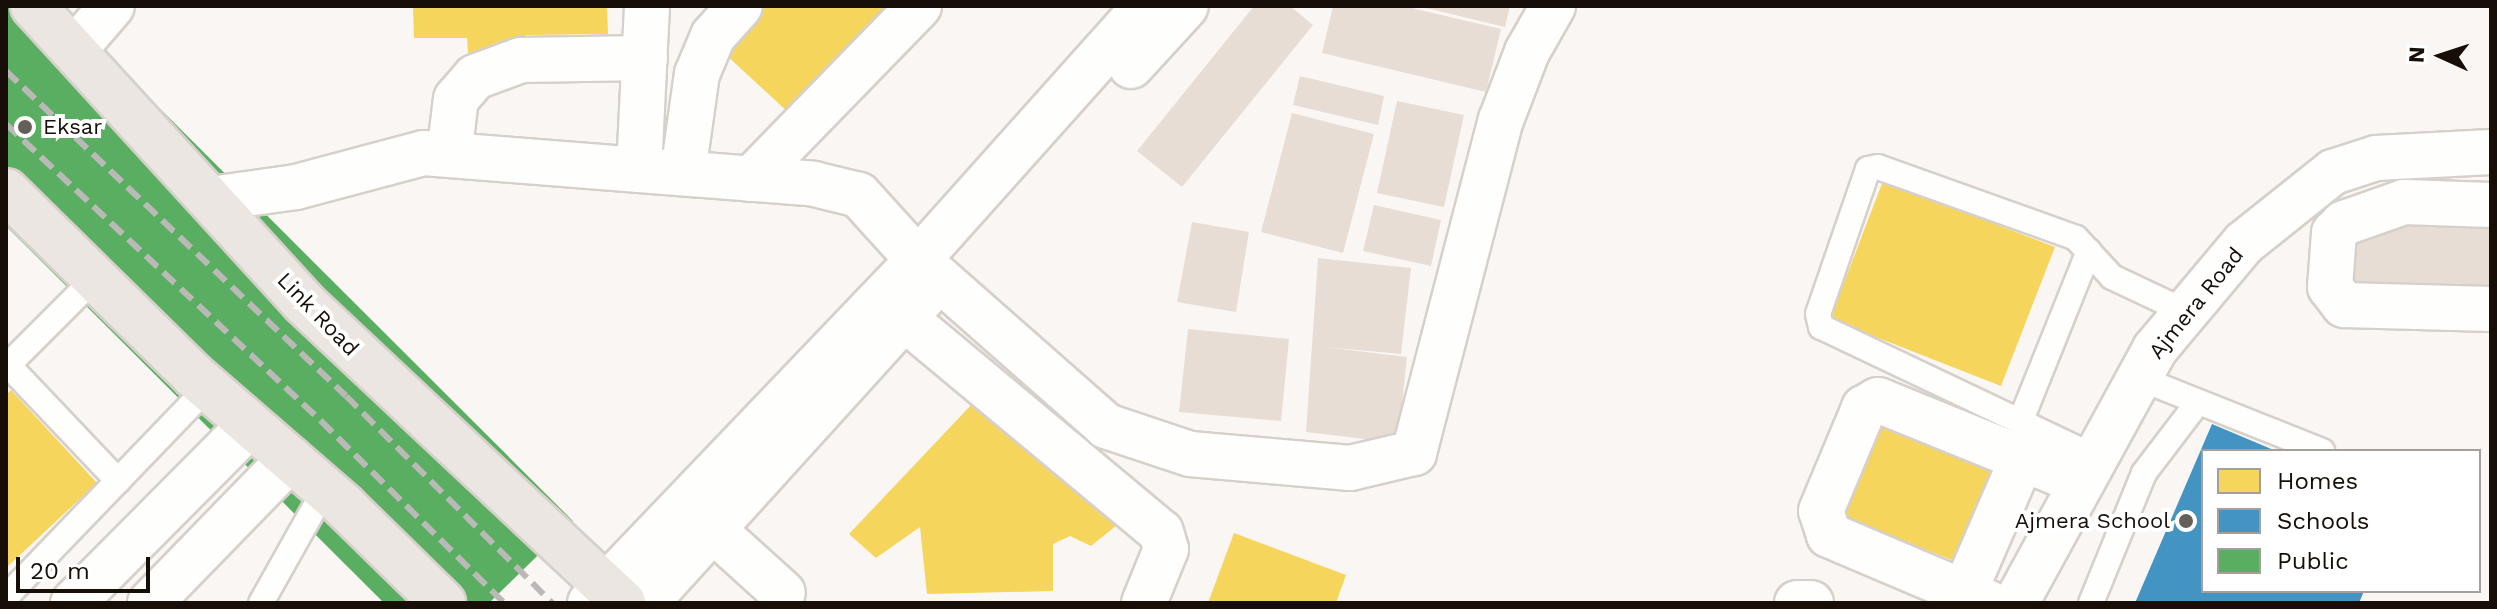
<!DOCTYPE html>
<style>
body{margin:0}
#map{position:relative;width:2497px;height:609px;overflow:hidden;background:#f9f6f4;font-family:"Work Sans",sans-serif}
div>[style]{position:absolute}
[style*='--x']{left:calc(var(--x)*1px);top:calc(var(--y)*1px);width:calc(var(--w)*1px);rotate:calc(var(--a)*1deg)}
.homes>*{inset:0;background:#f6d55c}
.schools>*{inset:0;background:#4393c3}
.public>*{inset:0;background:#5aae61}
.building>*{inset:0;background:#e8ddd4}
.roads{filter:drop-shadow(2px 0 #d6d0cb) drop-shadow(-2px 0 #d6d0cb) drop-shadow(0 2px #d6d0cb) drop-shadow(0 -2px #d6d0cb)}
.lane>*{height:24px;margin:-12px;padding:0 12px;transform-origin:12px;border-radius:12px;background:#fefefd}
.street>*{height:44px;margin:-22px;padding:0 22px;transform-origin:22px;border-radius:22px;background:#fefefd}
.primary>*{height:44px;margin:-22px;padding:0 22px;transform-origin:22px;border-radius:22px;background:#ebe6e1}
.rail>*{height:6px;margin-top:-3px;transform-origin:0;background:repeating-linear-gradient(90deg,#bab9b8 0 16px,transparent 0 24px)}
.dots>*{width:22px;height:22px;translate:-50% -50%;box-sizing:border-box;border:4px solid #fff;border-radius:50%}
span{translate:-50% -50%;white-space:nowrap;text-align:center;line-height:1.15;-webkit-text-stroke:8px #fff;paint-order:stroke}
.poi-label{font-size:22px;color:#160e07}
.left{translate:0 -50%;text-align:left}
.right{translate:-100% -50%;text-align:right}
.street-label{font-size:22px;color:#160e07}
.frame{position:absolute;inset:0;border:8px solid #160e07;pointer-events:none}
.legend{position:absolute;left:2201px;top:449px;width:280px;height:144px;box-sizing:border-box;background:#fff;border:2px solid #a29f9c;margin:0;padding:10px 14px;list-style:none;font-size:24px;color:#160e07}
.legend li{display:flex;align-items:center;gap:16px;height:40px}
.legend b{width:40px;border:2px solid #a29f9c}
.north{position:absolute;left:2401px;top:16px;width:80px;height:80px;-webkit-text-stroke:6px #fff;paint-order:stroke;rotate:273deg;font-size:22px;font-weight:700;line-height:32px;text-align:center;color:#160e07}
.north::after{content:'';display:block;margin:auto;width:28px;height:36px;background:#160e07;clip-path:polygon(50% 0,100% 100%,50% 72%,0 100%)}
.scale{position:absolute;left:16px;top:557px;width:134px;height:36px;box-sizing:border-box;border:4px solid #160e07;border-top:0;padding-left:10px;font-size:24px;line-height:28px;white-space:nowrap;color:#160e07;-webkit-text-stroke:6px #fff;paint-order:stroke}
</style>
<div id="map">
<div class="homes">
<i style="clip-path:polygon(413px 6px,607px 6px,608px 34px,526px 35px,527px 54px,468px 54px,467px 38px,414px 38px)"></i>
<i style="clip-path:polygon(766px 6px,891px 6px,790px 114px,723px 52px)"></i>
<i style="clip-path:polygon(1883px 181px,2055px 247px,2001px 386px,1830px 319px)"></i>
<i style="clip-path:polygon(11px 390px,97px 483px,6px 568px,6px 395px)"></i>
<i style="clip-path:polygon(974px 402px,1117px 525px,1091px 546px,1070px 536px,1053px 544px,1053px 591px,927px 594px,920px 527px,876px 558px,849px 534px)"></i>
<i style="clip-path:polygon(1875px 414px,2001px 464px,1962px 564px,1836px 514px)"></i>
<i style="clip-path:polygon(1234px 533px,1346px 575px,1336px 603px,1208px 603px)"></i>
</div>
<div class="schools">
<i style="clip-path:polygon(2212px 424px,2276px 451px,2203px 451px,2203px 591px,2364px 591px,2359px 603px,2135px 603px)"></i>
</div>
<div class="public">
<i style="clip-path:polygon(6px 6px,57px 6px,573px 521px,489px 603px,384px 603px,6px 226px)"></i>
</div>
<div class="building">
<i style="clip-path:polygon(1254px 6px,1290px 6px,1313px 25px,1182px 187px,1137px 151px)"></i>
<i style="clip-path:polygon(1333px 6px,1403px 6px,1501px 29px,1486px 92px,1322px 53px)"></i>
<i style="clip-path:polygon(1418px 6px,1510px 6px,1505px 27px)"></i>
<i style="clip-path:polygon(1300px 76px,1384px 96px,1378px 125px,1293px 105px)"></i>
<i style="clip-path:polygon(1397px 101px,1464px 115px,1444px 207px,1377px 193px)"></i>
<i style="clip-path:polygon(1292px 113px,1374px 134px,1343px 253px,1261px 232px)"></i>
<i style="clip-path:polygon(1374px 205px,1441px 220px,1431px 266px,1363px 251px)"></i>
<i style="clip-path:polygon(2395px 208px,2491px 212px,2491px 288px,2348px 283px,2350px 227px)"></i>
<i style="clip-path:polygon(1192px 222px,1249px 232px,1236px 312px,1177px 302px)"></i>
<i style="clip-path:polygon(1318px 258px,1411px 268px,1401px 354px,1324px 347px,1407px 357px,1398px 443px,1306px 432px)"></i>
<i style="clip-path:polygon(1188px 329px,1289px 339px,1281px 421px,1179px 412px)"></i>
</div>
<div class="roads">
<div class="lane">
<i style="--x:8;--y:365;--w:160;--a:46.5"></i>
<i style="--x:6;--y:367;--w:126;--a:-45"></i>
<i style="--x:2139;--y:378;--w:197;--a:21.7"></i>
<i style="--x:2021;--y:420;--w:182;--a:-68.1"></i>
<i style="--x:2095;--y:457;--w:303;--a:-154.6"></i>
<i style="--x:1821;--y:327;--w:13;--a:-103"></i>
<i style="--x:1818;--y:314;--w:153;--a:-71"></i>
<i style="--x:1868;--y:169;--w:10;--a:-11"></i>
<i style="--x:1878;--y:167;--w:210;--a:19.7"></i>
<i style="--x:2076;--y:238;--w:53;--a:47.3"></i>
<i style="--x:2112;--y:277;--w:82;--a:25.3"></i>
<i style="--x:6;--y:597;--w:291;--a:-46.1"></i>
<i style="--x:261;--y:603;--w:131;--a:-60.7"></i>
<i style="--x:2091;--y:603;--w:140;--a:-67.8"></i>
<i style="--x:2144;--y:473;--w:89;--a:-52.7"></i>
</div>
<div class="street">
<i style="--x:74;--y:50;--w:58;--a:-49.2"></i>
<i style="--x:1131;--y:66;--w:81;--a:-47.5"></i>
<i style="--x:449;--y:155;--w:56;--a:-82.9"></i>
<i style="--x:456;--y:99;--w:29;--a:-49"></i>
<i style="--x:475;--y:77;--w:49;--a:-20.3"></i>
<i style="--x:521;--y:60;--w:124;--a:-0.9"></i>
<i style="--x:639;--y:170;--w:164;--a:-87.2"></i>
<i style="--x:683;--y:173;--w:100;--a:-82"></i>
<i style="--x:697;--y:74;--w:41;--a:-67.2"></i>
<i style="--x:713;--y:36;--w:40;--a:-48"></i>
<i style="--x:751;--y:179;--w:241;--a:-45.8"></i>
<i style="--x:211;--y:199;--w:86;--a:-8"></i>
<i style="--x:296;--y:187;--w:132;--a:-14.9"></i>
<i style="--x:424;--y:153;--w:391;--a:4.5"></i>
<i style="--x:814;--y:184;--w:46;--a:13.7"></i>
<i style="--x:859;--y:195;--w:88;--a:47.8"></i>
<i style="--x:918;--y:260;--w:251;--a:41.4"></i>
<i style="--x:1106;--y:426;--w:89;--a:18.4"></i>
<i style="--x:1190;--y:454;--w:161;--a:5"></i>
<i style="--x:1350;--y:468;--w:66;--a:-13.2"></i>
<i style="--x:1414;--y:453;--w:344;--a:-75.4"></i>
<i style="--x:1501;--y:120;--w:73;--a:-69.1"></i>
<i style="--x:1527;--y:52;--w:53;--a:-60.5"></i>
<i style="--x:2491;--y:205;--w:87;--a:-178"></i>
<i style="--x:2404;--y:202;--w:64;--a:160.7"></i>
<i style="--x:2344;--y:223;--w:14;--a:135"></i>
<i style="--x:2334;--y:233;--w:54;--a:94.2"></i>
<i style="--x:2330;--y:287;--w:23;--a:52"></i>
<i style="--x:2344;--y:305;--w:147;--a:1.6"></i>
<i style="--x:904;--y:318;--w:334;--a:39.8"></i>
<i style="--x:1161;--y:532;--w:18;--a:74"></i>
<i style="--x:1166;--y:549;--w:58;--a:112.2"></i>
<i style="--x:690;--y:509;--w:125;--a:42.1"></i>
<i style="--x:1964;--y:593;--w:146;--a:-66.6"></i>
<i style="--x:73;--y:603;--w:251;--a:-45.2"></i>
<i style="--x:150;--y:603;--w:201;--a:-45.8"></i>
<i style="--x:590;--y:603;--w:475;--a:-46.3"></i>
<i style="--x:918;--y:260;--w:341;--a:-48.2"></i>
<i style="--x:646;--y:603;--w:418;--a:-47.8"></i>
<i style="--x:1797;--y:603;--w:14;--a:0"></i>
<i style="--x:1989;--y:603;--w:174;--a:-157"></i>
<i style="--x:1829;--y:535;--w:25;--a:-108"></i>
<i style="--x:1821;--y:511;--w:112;--a:-67.3"></i>
<i style="--x:1864;--y:408;--w:16;--a:-30"></i>
<i style="--x:1878;--y:400;--w:218;--a:22.1"></i>
<i style="--x:2016;--y:603;--w:290;--a:-61.3"></i>
<i style="--x:2155;--y:349;--w:138;--a:-50"></i>
<i style="--x:2244;--y:243;--w:114;--a:-38.6"></i>
<i style="--x:2333;--y:172;--w:45;--a:-18"></i>
<i style="--x:2376;--y:158;--w:115;--a:-3"></i>
</div>
<div class="primary">
<i style="--x:33;--y:6;--w:401;--a:47.6"></i>
<i style="--x:303;--y:302;--w:439;--a:43.2"></i>
<i style="--x:6;--y:191;--w:262;--a:44.5"></i>
<i style="--x:193;--y:375;--w:200;--a:40.9"></i>
<i style="--x:344;--y:506;--w:139;--a:44.4"></i>
</div>
</div>
<div class="rail">
<i style="--x:6;--y:71;--w:470;--a:43.7"></i>
<i style="--x:346;--y:396;--w:292;--a:45.1"></i>
<i style="--x:6;--y:124;--w:433;--a:43.3"></i>
<i style="--x:321;--y:421;--w:258;--a:44.8"></i>
</div>
<div class="dots">
<i style="left:25px;top:127px;background:#655f5a"></i>
<i style="left:2186px;top:521px;background:#655f5a"></i>
</div>
<div class="poi-label">
<span class="left" style="left:43px;top:127px">Eksar</span>
<span class="right" style="left:2170px;top:521px">Ajmera School</span>
</div>
<div class="street-label">
<span style="left:2196px;top:303px;rotate:-51deg">Ajmera Road</span>
<span style="left:318px;top:314px;rotate:46deg">Link Road</span>
</div>
<div class="frame"></div>
<ul class="legend">
<li><b style="height:22px;background:#f6d55c"></b>Homes</li>
<li><b style="height:22px;background:#4393c3"></b>Schools</li>
<li><b style="height:22px;background:#5aae61"></b>Public</li>
</ul>
<div class="north">N</div>
<div class="scale">20 m</div>
</div>
